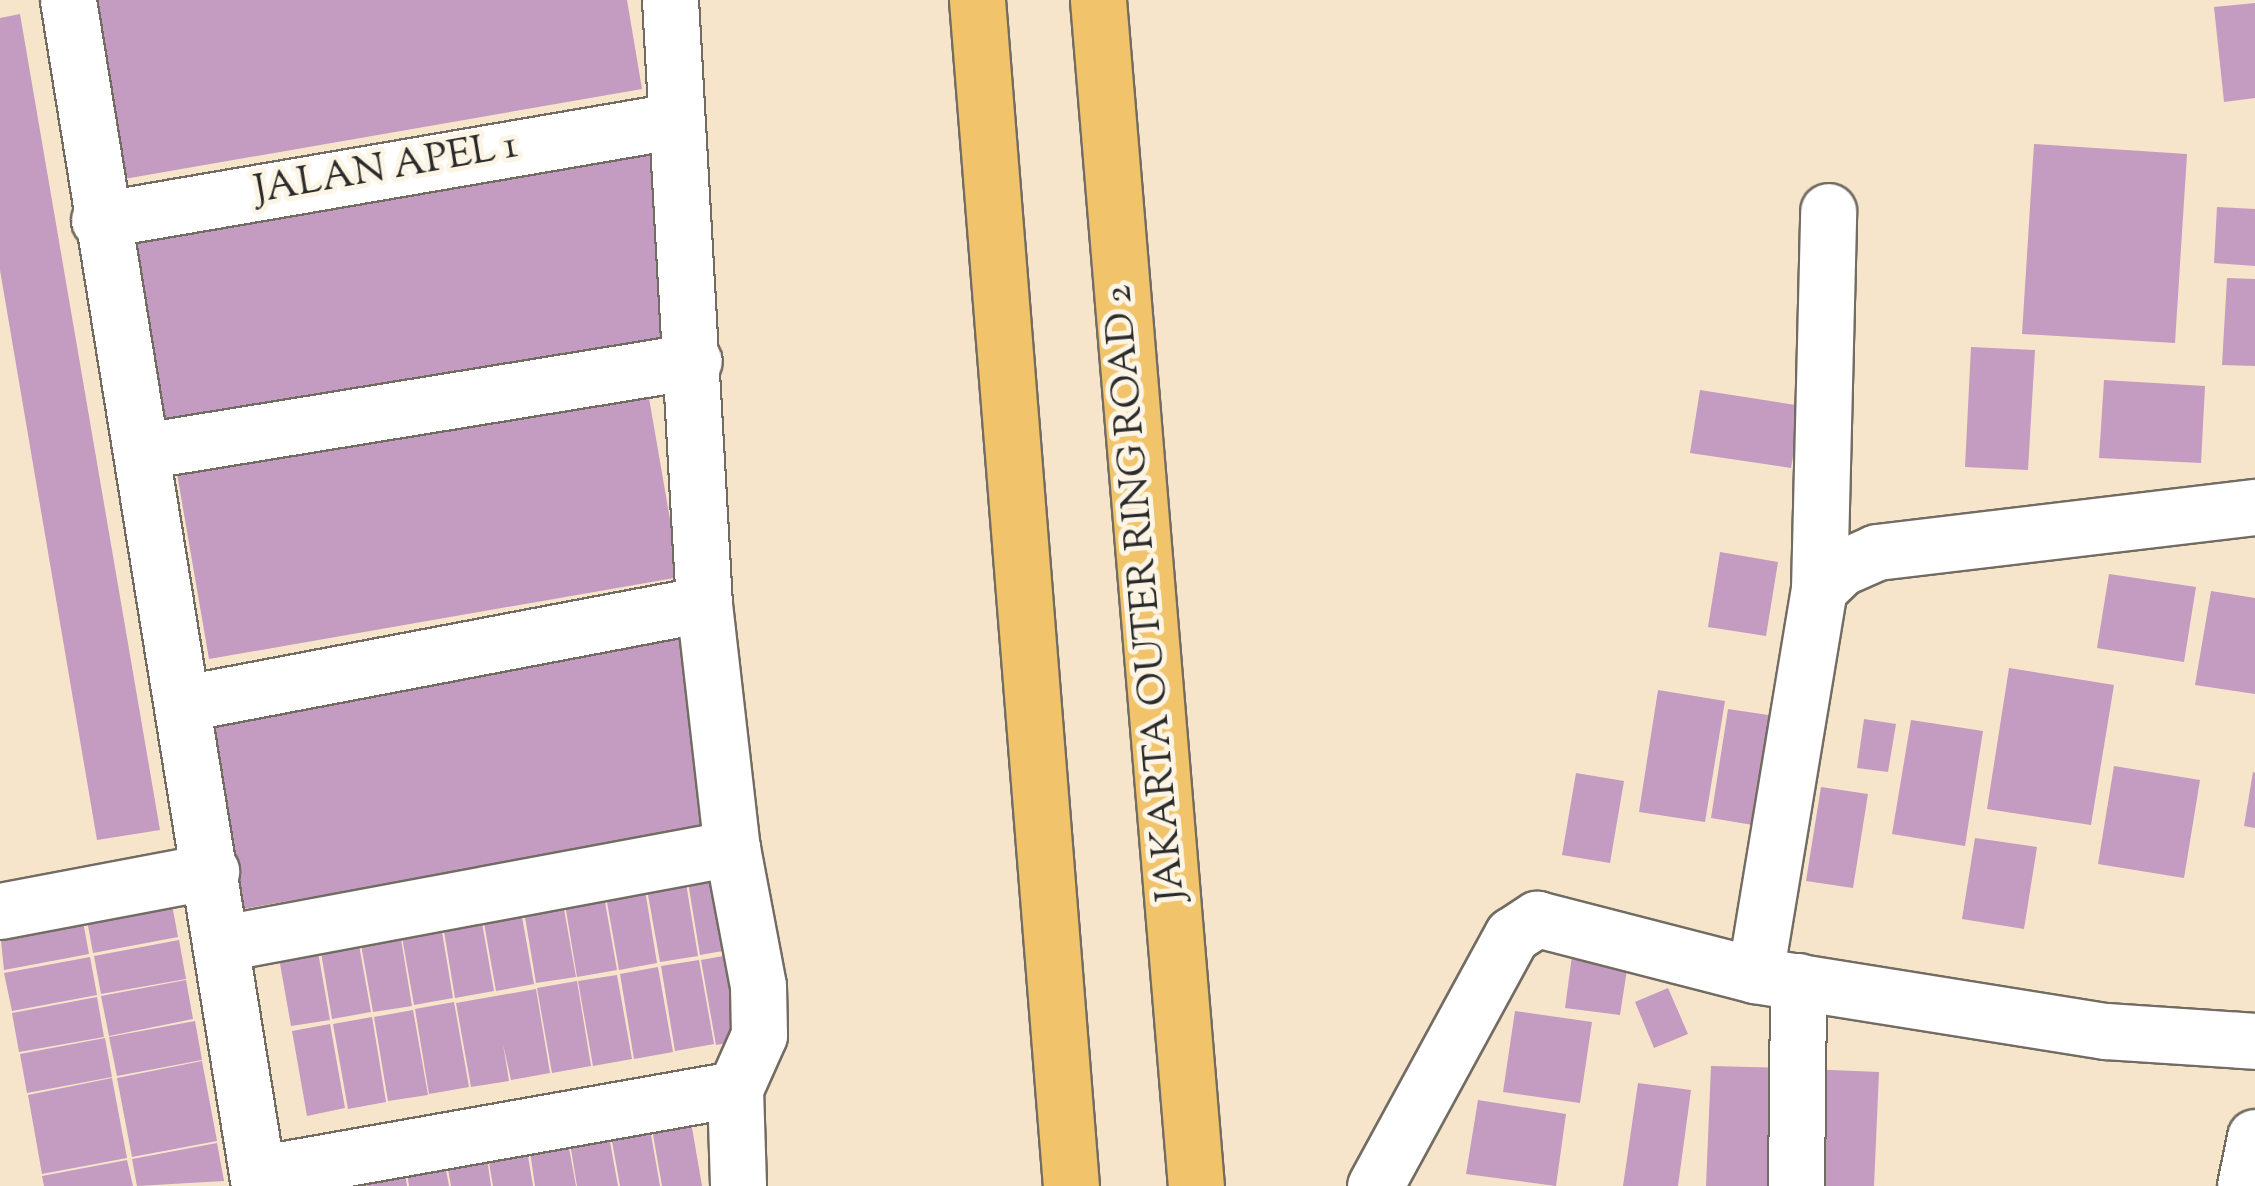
<!DOCTYPE html>
<style>
body{margin:0}
#map{position:relative;width:2255px;height:1186px;overflow:hidden;background:#f6e5cb;font-family:"Sorts Mill Goudy",serif}
div>[style]{position:absolute}
[style*='--x']{left:calc(var(--x)*1px);top:calc(var(--y)*1px);width:calc(var(--w)*1px);rotate:calc(var(--a)*1deg)}
.building>*{inset:0;background:#c49bc1}
.roads{filter:drop-shadow(2px 0 #726c63) drop-shadow(-2px 0 #726c63) drop-shadow(0 2px #726c63) drop-shadow(0 -2px #726c63)}
.minor>*{height:55px;margin:-27.5px;padding:0 27.5px;transform-origin:27.5px;border-radius:27.5px;background:#fff}
.highway>*{height:55px;margin:-27.5px;padding:0 27.5px;transform-origin:27.5px;border-radius:27.5px;background:#f1c36a}
span{translate:-50% -50%;white-space:nowrap;text-align:center;line-height:1.15;-webkit-text-stroke:10px #fcf5e5;paint-order:stroke}
.street-label{font-size:40px;color:#2b2b2b}
</style>
<div id="map">
<div class="building">
<i style="clip-path:polygon(93px 0,627px 0,642px 89px,124px 179px)"></i>
<i style="clip-path:polygon(2255px 3px,2255px 98px,2224px 102px,2214px 7px)"></i>
<i style="clip-path:polygon(20px 14px,160px 830px,97px 840px,0 270px,0 18px)"></i>
<i style="clip-path:polygon(649px 134px,684px 337px,167px 427px,132px 225px)"></i>
<i style="clip-path:polygon(2034px 144px,2187px 154px,2175px 343px,2022px 334px)"></i>
<i style="clip-path:polygon(2217px 207px,2255px 209px,2255px 266px,2214px 263px)"></i>
<i style="clip-path:polygon(2227px 278px,2255px 279px,2255px 366px,2222px 365px)"></i>
<i style="clip-path:polygon(1971px 347px,2035px 350px,2028px 470px,1965px 467px)"></i>
<i style="clip-path:polygon(645px 375px,680px 577px,209px 659px,174px 456px)"></i>
<i style="clip-path:polygon(2104px 380px,2205px 386px,2201px 463px,2099px 458px)"></i>
<i style="clip-path:polygon(1700px 390px,1802px 406px,1791px 468px,1690px 453px)"></i>
<i style="clip-path:polygon(1720px 552px,1778px 562px,1766px 636px,1708px 627px)"></i>
<i style="clip-path:polygon(2109px 574px,2196px 587px,2184px 662px,2097px 648px)"></i>
<i style="clip-path:polygon(2211px 591px,2255px 598px,2255px 694px,2195px 685px)"></i>
<i style="clip-path:polygon(679px 625px,714px 827px,243px 909px,208px 706px)"></i>
<i style="clip-path:polygon(2009px 668px,2114px 685px,2091px 825px,1987px 809px)"></i>
<i style="clip-path:polygon(1658px 690px,1725px 701px,1705px 822px,1639px 812px)"></i>
<i style="clip-path:polygon(1728px 709px,1789px 718px,1771px 828px,1711px 818px)"></i>
<i style="clip-path:polygon(1864px 719px,1896px 724px,1888px 772px,1857px 768px)"></i>
<i style="clip-path:polygon(1911px 720px,1983px 731px,1965px 846px,1892px 834px)"></i>
<i style="clip-path:polygon(2114px 766px,2200px 780px,2184px 878px,2098px 864px)"></i>
<i style="clip-path:polygon(2253px 772px,2255px 773px,2255px 828px,2244px 826px)"></i>
<i style="clip-path:polygon(1576px 773px,1624px 781px,1610px 863px,1562px 855px)"></i>
<i style="clip-path:polygon(1821px 787px,1868px 794px,1853px 888px,1806px 881px)"></i>
<i style="clip-path:polygon(1975px 838px,2037px 847px,2024px 929px,1962px 919px)"></i>
<i style="clip-path:polygon(725px 864px,740px 948px,700px 955px,686px 870px)"></i>
<i style="clip-path:polygon(684px 871px,698px 956px,660px 962px,645px 878px)"></i>
<i style="clip-path:polygon(643px 878px,657px 963px,619px 970px,604px 885px)"></i>
<i style="clip-path:polygon(602px 885px,617px 970px,577px 977px,563px 892px)"></i>
<i style="clip-path:polygon(561px 892px,576px 977px,536px 983px,522px 899px)"></i>
<i style="clip-path:polygon(171px 899px,178px 937px,93px 953px,86px 915px)"></i>
<i style="clip-path:polygon(519px 900px,534px 984px,496px 991px,481px 906px)"></i>
<i style="clip-path:polygon(479px 906px,494px 991px,455px 998px,441px 913px)"></i>
<i style="clip-path:polygon(439px 914px,453px 998px,414px 1005px,399px 920px)"></i>
<i style="clip-path:polygon(82px 916px,89px 954px,4px 970px,0 931px)"></i>
<i style="clip-path:polygon(398px 921px,412px 1006px,373px 1012px,358px 928px)"></i>
<i style="clip-path:polygon(356px 928px,371px 1012px,332px 1019px,318px 934px)"></i>
<i style="clip-path:polygon(315px 935px,330px 1020px,291px 1026px,276px 941px)"></i>
<i style="clip-path:polygon(179px 940px,186px 979px,101px 994px,94px 956px)"></i>
<i style="clip-path:polygon(740px 953px,755px 1038px,716px 1045px,701px 960px)"></i>
<i style="clip-path:polygon(1572px 956px,1628px 963px,1620px 1015px,1565px 1008px)"></i>
<i style="clip-path:polygon(90px 957px,97px 995px,12px 1011px,4px 973px)"></i>
<i style="clip-path:polygon(699px 960px,714px 1044px,675px 1051px,661px 966px)"></i>
<i style="clip-path:polygon(658px 967px,673px 1052px,634px 1059px,620px 974px)"></i>
<i style="clip-path:polygon(617px 975px,632px 1059px,593px 1066px,578px 981px)"></i>
<i style="clip-path:polygon(186px 980px,193px 1019px,109px 1036px,101px 996px)"></i>
<i style="clip-path:polygon(577px 981px,591px 1066px,552px 1073px,537px 988px)"></i>
<i style="clip-path:polygon(1668px 988px,1688px 1034px,1654px 1048px,1635px 1002px)"></i>
<i style="clip-path:polygon(536px 989px,550px 1073px,511px 1080px,503px 1044px,509px 1081px,471px 1087px,456px 1003px)"></i>
<i style="clip-path:polygon(97px 997px,104px 1037px,19px 1052px,12px 1013px)"></i>
<i style="clip-path:polygon(454px 1002px,469px 1087px,429px 1094px,415px 1009px)"></i>
<i style="clip-path:polygon(413px 1010px,428px 1095px,388px 1101px,374px 1017px)"></i>
<i style="clip-path:polygon(1515px 1011px,1592px 1022px,1580px 1103px,1503px 1092px)"></i>
<i style="clip-path:polygon(372px 1017px,386px 1102px,348px 1109px,333px 1024px)"></i>
<i style="clip-path:polygon(195px 1021px,202px 1060px,117px 1076px,109px 1037px)"></i>
<i style="clip-path:polygon(330px 1024px,345px 1108px,307px 1116px,292px 1031px)"></i>
<i style="clip-path:polygon(105px 1038px,112px 1077px,27px 1093px,20px 1054px)"></i>
<i style="clip-path:polygon(202px 1061px,217px 1141px,132px 1157px,117px 1078px)"></i>
<i style="clip-path:polygon(1711px 1066px,1790px 1068px,1784px 1186px,1706px 1186px)"></i>
<i style="clip-path:polygon(1807px 1069px,1879px 1072px,1874px 1186px,1802px 1186px)"></i>
<i style="clip-path:polygon(112px 1078px,127px 1158px,42px 1174px,28px 1095px)"></i>
<i style="clip-path:polygon(1638px 1083px,1691px 1090px,1678px 1186px,1623px 1186px)"></i>
<i style="clip-path:polygon(1478px 1100px,1566px 1114px,1556px 1186px,1466px 1174px)"></i>
<i style="clip-path:polygon(690px 1116px,702px 1186px,662px 1186px,651px 1123px)"></i>
<i style="clip-path:polygon(649px 1123px,660px 1186px,620px 1186px,610px 1130px)"></i>
<i style="clip-path:polygon(608px 1131px,618px 1186px,577px 1186px,569px 1137px)"></i>
<i style="clip-path:polygon(567px 1137px,576px 1186px,535px 1186px,529px 1145px)"></i>
<i style="clip-path:polygon(217px 1143px,224px 1181px,137px 1186px,132px 1159px)"></i>
<i style="clip-path:polygon(526px 1144px,533px 1186px,493px 1186px,487px 1151px)"></i>
<i style="clip-path:polygon(486px 1152px,491px 1186px,451px 1186px,446px 1158px)"></i>
<i style="clip-path:polygon(444px 1159px,449px 1186px,409px 1186px,406px 1166px)"></i>
<i style="clip-path:polygon(127px 1160px,133px 1186px,44px 1186px,42px 1176px)"></i>
<i style="clip-path:polygon(404px 1166px,407px 1186px,367px 1186px,364px 1172px)"></i>
</div>
<div class="roads">
<div class="minor">
<i style="--x:68;--y:0;--w:1201;--a:80.85"></i>
<i style="--x:670;--y:0;--w:605;--a:86.78"></i>
<i style="--x:704;--y:604;--w:246;--a:83.5"></i>
<i style="--x:732;--y:848;--w:140;--a:79.3"></i>
<i style="--x:758;--y:986;--w:49;--a:88.8"></i>
<i style="--x:759;--y:1035;--w:59;--a:114"></i>
<i style="--x:735;--y:1089;--w:97;--a:88.2"></i>
<i style="--x:99;--y:220;--w:582;--a:-9.79"></i>
<i style="--x:143;--y:451;--w:558;--a:-9.28"></i>
<i style="--x:1819;--y:589;--w:30;--a:-44"></i>
<i style="--x:1841;--y:568;--w:39;--a:-24"></i>
<i style="--x:1877;--y:552;--w:381;--a:-6.8"></i>
<i style="--x:185;--y:703;--w:528;--a:-10.8"></i>
<i style="--x:0;--y:911;--w:215;--a:-10.7"></i>
<i style="--x:223;--y:943;--w:518;--a:-10.57"></i>
<i style="--x:1755;--y:975;--w:391;--a:-80.6"></i>
<i style="--x:1819;--y:589;--w:378;--a:-88.6"></i>
<i style="--x:257;--y:1174;--w:485;--a:-10.1"></i>
<i style="--x:1375;--y:1186;--w:286;--a:-61.4"></i>
<i style="--x:1512;--y:935;--w:30;--a:-33"></i>
<i style="--x:1537;--y:919;--w:225;--a:14.4"></i>
<i style="--x:1755;--y:975;--w:355;--a:9.1"></i>
<i style="--x:2106;--y:1031;--w:149;--a:3.8"></i>
<i style="--x:1796;--y:1186;--w:205;--a:-89.4"></i>
<i style="--x:2245;--y:1186;--w:50;--a:-78.5"></i>
</div>
<div class="highway">
<i style="--x:977;--y:0;--w:1190;--a:85.47"></i>
<i style="--x:1098;--y:0;--w:1190;--a:85.28"></i>
</div>
</div>
<div class="street-label">
<span style="left:386px;top:170px;rotate:-10deg">JALAN APEL 1</span>
<span style="left:1147px;top:593px;rotate:-95deg">JAKARTA OUTER RING ROAD 2</span>
</div>
</div>
